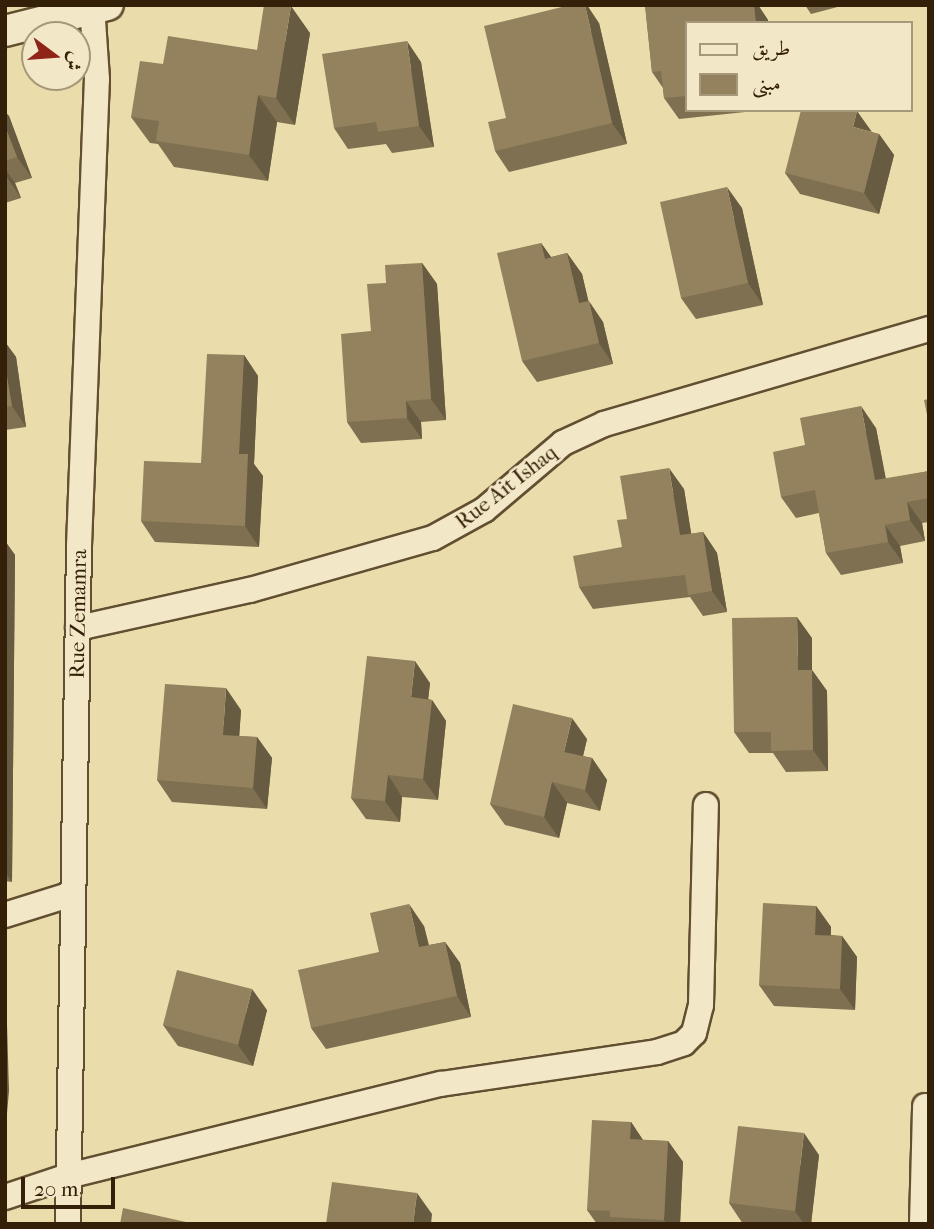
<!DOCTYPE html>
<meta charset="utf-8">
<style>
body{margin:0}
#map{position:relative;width:934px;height:1229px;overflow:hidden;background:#ebdcab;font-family:"IM FELL French Canon",Amiri,serif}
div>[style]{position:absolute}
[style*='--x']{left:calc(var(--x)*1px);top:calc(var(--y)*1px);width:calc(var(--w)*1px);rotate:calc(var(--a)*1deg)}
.roads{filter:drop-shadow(2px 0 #624f31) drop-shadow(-2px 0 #624f31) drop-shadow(0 2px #624f31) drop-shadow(0 -2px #624f31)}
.minor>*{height:24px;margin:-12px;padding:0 12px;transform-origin:12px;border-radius:12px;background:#f2e8c8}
.tertiary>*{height:30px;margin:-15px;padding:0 15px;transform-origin:15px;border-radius:15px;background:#f2e8c8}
.wall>*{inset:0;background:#7e7050}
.shaded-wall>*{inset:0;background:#675b41}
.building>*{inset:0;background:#93825d}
span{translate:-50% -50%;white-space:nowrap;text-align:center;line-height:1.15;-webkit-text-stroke:5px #f2e8c8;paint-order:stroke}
.street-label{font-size:21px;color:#342008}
.frame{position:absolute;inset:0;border:7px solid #342008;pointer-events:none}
.legend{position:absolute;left:685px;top:21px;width:228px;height:91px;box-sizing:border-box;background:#f2e8c8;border:2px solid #a6987b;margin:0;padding:9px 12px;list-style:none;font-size:21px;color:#342008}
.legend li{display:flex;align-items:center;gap:14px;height:35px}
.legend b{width:35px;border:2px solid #a6987b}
.north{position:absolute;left:21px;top:21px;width:70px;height:70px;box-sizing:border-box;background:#f2e8c8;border:2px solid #a6987b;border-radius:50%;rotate:106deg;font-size:19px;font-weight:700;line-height:28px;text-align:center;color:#342008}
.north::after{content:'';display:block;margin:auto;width:24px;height:32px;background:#8f2418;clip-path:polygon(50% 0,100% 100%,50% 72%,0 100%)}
.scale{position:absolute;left:21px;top:1177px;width:94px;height:32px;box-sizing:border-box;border:4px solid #342008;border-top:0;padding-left:9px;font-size:21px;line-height:24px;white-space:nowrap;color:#342008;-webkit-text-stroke:5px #f2e8c8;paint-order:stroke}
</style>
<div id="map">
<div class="roads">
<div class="minor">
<i style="--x:78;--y:628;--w:176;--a:-12.5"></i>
<i style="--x:250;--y:590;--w:190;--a:-15.9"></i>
<i style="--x:433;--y:538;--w:58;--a:-28.8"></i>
<i style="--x:484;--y:510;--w:104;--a:-40.3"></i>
<i style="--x:563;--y:443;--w:45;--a:-24.9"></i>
<i style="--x:604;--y:424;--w:339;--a:-16.3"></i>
<i style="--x:5;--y:915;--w:70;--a:-17.4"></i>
<i style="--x:5;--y:1197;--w:66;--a:-18.4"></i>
<i style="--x:68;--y:1176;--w:384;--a:-13.9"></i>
<i style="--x:441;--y:1084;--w:218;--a:-8.4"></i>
<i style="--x:657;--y:1052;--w:28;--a:-18"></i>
<i style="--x:684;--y:1043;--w:14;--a:-45"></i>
<i style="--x:694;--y:1033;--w:29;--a:-76"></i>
<i style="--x:701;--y:1005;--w:200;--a:-88.6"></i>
<i style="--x:68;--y:1224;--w:678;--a:-89.07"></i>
<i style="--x:79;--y:546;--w:467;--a:-87.8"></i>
<i style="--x:97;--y:79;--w:74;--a:-93.9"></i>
<i style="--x:922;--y:1224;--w:118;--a:-88.5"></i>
</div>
<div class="tertiary">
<i style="--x:5;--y:31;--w:106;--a:-14.2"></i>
</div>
</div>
<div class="wall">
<i style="clip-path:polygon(645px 5px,758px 5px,768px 20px,768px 23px,687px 23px,687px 110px,765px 110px,679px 119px,664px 98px,663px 88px,652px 72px)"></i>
<i style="clip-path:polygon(805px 5px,845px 5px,811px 14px)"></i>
<i style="clip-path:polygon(599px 23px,627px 144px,509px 172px,495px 151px,506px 118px)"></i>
<i style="clip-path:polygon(310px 33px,295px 125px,277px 122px,268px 181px,174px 167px,158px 144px,150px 143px,131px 117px,163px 64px,257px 50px)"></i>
<i style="clip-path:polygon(421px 62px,434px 147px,392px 153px,386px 144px,348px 149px,334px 128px)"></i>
<i style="clip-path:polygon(5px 112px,9px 116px,32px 178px,15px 183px,21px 198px,5px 203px)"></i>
<i style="clip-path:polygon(871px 132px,879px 134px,894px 155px,879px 214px,800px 194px,785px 173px)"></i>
<i style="clip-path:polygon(742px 208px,763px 305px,696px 319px,681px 298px)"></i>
<i style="clip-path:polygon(541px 243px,551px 257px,567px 253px,582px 274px,588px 301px,603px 322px,613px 364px,537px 382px,522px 361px)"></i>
<i style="clip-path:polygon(422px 263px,437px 284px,446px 420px,421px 422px,422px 439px,361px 443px,347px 422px,371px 331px,386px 283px)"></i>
<i style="clip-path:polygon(5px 342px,16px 357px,26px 427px,5px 430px)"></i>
<i style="clip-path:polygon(244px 355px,258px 376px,254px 464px,263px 476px,259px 547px,155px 542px,141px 521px,201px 463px)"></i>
<i style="clip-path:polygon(876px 428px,886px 479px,929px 471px,929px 522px,922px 523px,925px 541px,900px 546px,903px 563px,841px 575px,826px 553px,819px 513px,796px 518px,781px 497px,805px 445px)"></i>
<i style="clip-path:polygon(684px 489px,691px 534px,703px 532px,717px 553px,727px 612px,703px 616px,690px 597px,593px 609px,579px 587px,622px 547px,627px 519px)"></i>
<i style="clip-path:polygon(5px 541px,15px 555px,12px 882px,5px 881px)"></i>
<i style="clip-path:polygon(812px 638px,812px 670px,827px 691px,828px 771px,786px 772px,773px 753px,749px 753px,734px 732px)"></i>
<i style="clip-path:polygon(430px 683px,428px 699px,432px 700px,446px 721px,438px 800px,402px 797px,400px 822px,366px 819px,351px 798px)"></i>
<i style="clip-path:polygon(241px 710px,239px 736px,257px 737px,272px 758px,267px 809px,172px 802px,157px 780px)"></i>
<i style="clip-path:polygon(587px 739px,583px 756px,592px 758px,607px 780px,600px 811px,567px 803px,559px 838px,505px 825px,490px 804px)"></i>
<i style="clip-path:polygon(816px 906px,831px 927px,831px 935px,842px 936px,857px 957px,855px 1010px,774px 1006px,759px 985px)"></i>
<i style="clip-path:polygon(424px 926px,429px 945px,445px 942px,460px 963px,471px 1017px,326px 1049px,311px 1028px,379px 952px)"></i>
<i style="clip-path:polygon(267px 1010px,253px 1066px,178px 1046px,163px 1025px)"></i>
<i style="clip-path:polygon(631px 1122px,643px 1140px,668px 1141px,683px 1162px,680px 1224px,597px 1224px,587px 1210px)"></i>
<i style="clip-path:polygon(819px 1155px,811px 1224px,743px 1224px,729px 1203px)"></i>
</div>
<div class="shaded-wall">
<i style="clip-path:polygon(585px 5px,587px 5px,599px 23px,627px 144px,612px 123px)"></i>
<i style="clip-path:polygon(754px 5px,758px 5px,768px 20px,768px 23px,756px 23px)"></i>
<i style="clip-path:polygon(291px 6px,310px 33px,295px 125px,276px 98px)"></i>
<i style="clip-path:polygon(407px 41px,421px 62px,434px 147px,419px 126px)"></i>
<i style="clip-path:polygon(258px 95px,277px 122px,268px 181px,249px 155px)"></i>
<i style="clip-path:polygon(857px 111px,872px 132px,853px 127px)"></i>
<i style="clip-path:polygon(5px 112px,9px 116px,32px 178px,17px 157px,5px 126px)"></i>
<i style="clip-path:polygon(879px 134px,894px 155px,879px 214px,864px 193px)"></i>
<i style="clip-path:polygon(5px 169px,15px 183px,21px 198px,6px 176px)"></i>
<i style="clip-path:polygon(727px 187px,742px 208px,763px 305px,748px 283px)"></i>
<i style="clip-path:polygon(541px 243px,556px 264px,545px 259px)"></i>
<i style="clip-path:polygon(567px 253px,582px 274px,594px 324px,579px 303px)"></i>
<i style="clip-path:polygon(422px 263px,437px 284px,446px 420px,431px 399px)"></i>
<i style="clip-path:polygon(589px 301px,603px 322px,613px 364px,599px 343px)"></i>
<i style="clip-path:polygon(5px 342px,16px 357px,26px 427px,12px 406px,5px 365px)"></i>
<i style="clip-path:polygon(244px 355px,258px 376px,254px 464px,263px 476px,259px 547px,245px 526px,239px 454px)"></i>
<i style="clip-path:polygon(406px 401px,421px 422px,422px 439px,407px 418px)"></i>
<i style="clip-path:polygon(861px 406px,876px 428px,890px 502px,875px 480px)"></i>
<i style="clip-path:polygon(669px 468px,684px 489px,695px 557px,680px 535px)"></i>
<i style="clip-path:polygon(907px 502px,922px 523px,925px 541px,910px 520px)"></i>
<i style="clip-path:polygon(885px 525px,900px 546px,903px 563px,888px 542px)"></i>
<i style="clip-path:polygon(703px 532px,717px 553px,727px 612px,712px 591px)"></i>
<i style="clip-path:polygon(5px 541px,15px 555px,12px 882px,5px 872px)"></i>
<i style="clip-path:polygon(797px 617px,812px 638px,812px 670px,827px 691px,828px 771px,813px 750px,798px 670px)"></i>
<i style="clip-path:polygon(415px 661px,430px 683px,426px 719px,411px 697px)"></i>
<i style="clip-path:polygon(226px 688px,241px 710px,238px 756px,223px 735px)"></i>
<i style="clip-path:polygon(432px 700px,446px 721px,438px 800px,423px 779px)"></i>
<i style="clip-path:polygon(572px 718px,587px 739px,579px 773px,564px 752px)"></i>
<i style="clip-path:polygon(257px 737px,272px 758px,267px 809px,253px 788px)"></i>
<i style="clip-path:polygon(592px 758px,607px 780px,600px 811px,585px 790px)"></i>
<i style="clip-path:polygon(388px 775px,402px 797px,400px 822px,385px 801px)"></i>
<i style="clip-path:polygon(552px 782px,567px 803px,559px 838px,544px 817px)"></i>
<i style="clip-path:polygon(409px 904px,424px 926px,434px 969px,419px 947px)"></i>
<i style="clip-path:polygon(816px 906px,831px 927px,830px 956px,815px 935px)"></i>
<i style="clip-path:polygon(842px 936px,857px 957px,855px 1010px,840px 989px)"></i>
<i style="clip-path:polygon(445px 942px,460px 963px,471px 1017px,457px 996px)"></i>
<i style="clip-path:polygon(252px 989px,267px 1010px,253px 1066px,238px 1045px)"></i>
<i style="clip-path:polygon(5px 1021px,7px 1024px,9px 1091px,5px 1136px)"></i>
<i style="clip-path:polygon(631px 1122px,645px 1143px,630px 1139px)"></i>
<i style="clip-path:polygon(804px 1133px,819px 1155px,811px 1224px,804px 1224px,795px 1211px)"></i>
<i style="clip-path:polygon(668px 1141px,683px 1162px,680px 1224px,667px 1224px,664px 1220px)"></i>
<i style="clip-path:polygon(417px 1193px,432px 1214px,431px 1224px,413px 1224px)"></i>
</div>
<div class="building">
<i style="clip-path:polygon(264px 5px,291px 6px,276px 98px,258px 95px,249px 155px,156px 141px,159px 121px,131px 117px,140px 61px,163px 64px,168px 36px,257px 50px)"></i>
<i style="clip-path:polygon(570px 5px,585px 5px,612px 123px,495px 151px,488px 122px,506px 118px,484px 26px)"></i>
<i style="clip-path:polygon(645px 5px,754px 5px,756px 23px,687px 23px,687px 96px,664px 98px,661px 71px,652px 72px)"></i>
<i style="clip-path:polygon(407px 41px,419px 126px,378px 132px,376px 122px,334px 128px,322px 54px)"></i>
<i style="clip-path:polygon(801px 110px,853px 110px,857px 111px,853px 127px,879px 134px,864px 193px,785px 173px)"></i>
<i style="clip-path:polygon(5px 126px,17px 157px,5px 161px)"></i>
<i style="clip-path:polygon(727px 187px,748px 283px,681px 298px,660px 202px)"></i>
<i style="clip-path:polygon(541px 243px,545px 259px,567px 253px,579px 303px,589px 301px,599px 343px,522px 361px,497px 253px)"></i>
<i style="clip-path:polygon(422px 263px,431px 399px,406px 401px,407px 418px,347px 422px,341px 334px,371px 331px,367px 284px,386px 283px,385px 265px)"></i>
<i style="clip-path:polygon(207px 354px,244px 355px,239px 454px,248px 454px,245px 526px,141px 521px,144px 461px,201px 463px)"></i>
<i style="clip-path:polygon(5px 365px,12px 406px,5px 407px)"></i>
<i style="clip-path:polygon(929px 399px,929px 424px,924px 400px)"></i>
<i style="clip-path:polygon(861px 406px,875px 480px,929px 471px,929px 498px,907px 502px,910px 520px,885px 525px,888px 542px,826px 553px,815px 490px,781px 497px,773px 452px,805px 445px,800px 418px)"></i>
<i style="clip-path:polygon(669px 468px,680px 535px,703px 532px,712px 591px,688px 595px,685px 575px,579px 587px,573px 556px,622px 547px,617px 520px,627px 519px,620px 476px)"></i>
<i style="clip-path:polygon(797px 617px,798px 670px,812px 670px,813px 750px,771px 751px,771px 732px,734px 732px,732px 618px)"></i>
<i style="clip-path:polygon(367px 656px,415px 661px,411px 697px,432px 700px,423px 779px,388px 775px,385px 801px,351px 798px)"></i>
<i style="clip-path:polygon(165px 684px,226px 688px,223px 735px,257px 737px,253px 788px,157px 780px)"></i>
<i style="clip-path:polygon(513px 704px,572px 718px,564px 752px,592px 758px,585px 790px,552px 782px,544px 817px,490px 804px)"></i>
<i style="clip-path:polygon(763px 903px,816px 906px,815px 935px,842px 936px,840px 989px,759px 985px)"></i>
<i style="clip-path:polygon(409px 904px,419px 947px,445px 942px,457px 996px,311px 1028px,298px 970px,379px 952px,370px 913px)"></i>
<i style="clip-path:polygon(177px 970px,252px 989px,238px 1045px,163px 1025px)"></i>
<i style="clip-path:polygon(592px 1120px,631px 1122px,630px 1139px,668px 1141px,664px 1220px,610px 1217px,610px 1211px,587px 1210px)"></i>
<i style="clip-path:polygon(738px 1126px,804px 1133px,795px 1211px,729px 1203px)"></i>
<i style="clip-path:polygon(332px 1182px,417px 1193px,413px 1224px,326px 1224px)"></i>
<i style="clip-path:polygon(123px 1208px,195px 1224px,120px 1224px)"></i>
</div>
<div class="street-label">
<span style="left:506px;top:487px;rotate:-38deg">Rue Ait Ishaq</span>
<span style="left:78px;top:614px;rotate:-89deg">Rue Zemamra</span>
</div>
<div class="frame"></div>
<ul class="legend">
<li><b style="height:9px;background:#f2e8c8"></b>طريق</li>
<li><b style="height:19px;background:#93825d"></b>مبنى</li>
</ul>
<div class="north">ش</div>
<div class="scale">20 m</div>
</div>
